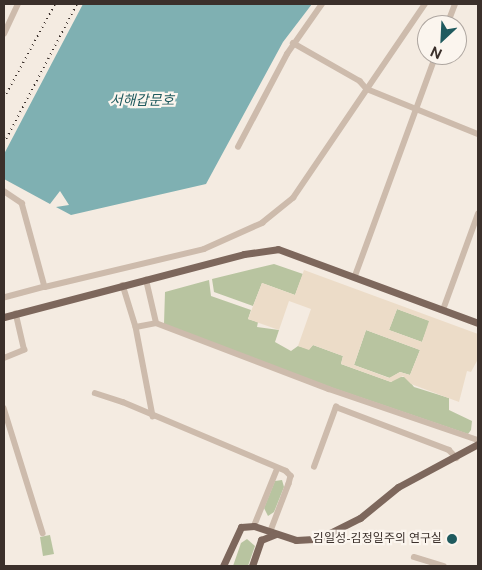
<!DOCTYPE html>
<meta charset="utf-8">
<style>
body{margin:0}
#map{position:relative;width:482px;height:570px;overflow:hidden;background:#f4ebe1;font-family:"Public Sans","Noto Sans KR",sans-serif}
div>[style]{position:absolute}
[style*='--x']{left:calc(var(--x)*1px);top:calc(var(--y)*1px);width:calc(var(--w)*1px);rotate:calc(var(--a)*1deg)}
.green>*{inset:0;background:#b8c4a0}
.plaza>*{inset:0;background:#ecdcc8}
.water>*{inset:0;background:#7fb0b2}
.minor>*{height:5.5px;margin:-2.75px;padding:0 2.75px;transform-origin:2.75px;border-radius:2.75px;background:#cdbbac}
.major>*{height:7px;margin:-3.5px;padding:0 3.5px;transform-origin:3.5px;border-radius:3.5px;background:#7d675c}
.rail>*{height:2px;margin-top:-1px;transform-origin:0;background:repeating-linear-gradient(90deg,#3b302b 0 1px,transparent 0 5px)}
.dots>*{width:14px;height:14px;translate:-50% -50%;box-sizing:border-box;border:2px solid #fbf5ee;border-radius:50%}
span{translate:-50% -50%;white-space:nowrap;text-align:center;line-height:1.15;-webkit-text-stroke:4.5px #fbf5ee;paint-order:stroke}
.poi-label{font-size:12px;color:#3b302b}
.right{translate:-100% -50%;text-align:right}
.water-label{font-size:14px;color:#1f5a5e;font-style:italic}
.frame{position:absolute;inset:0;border:5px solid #3b302b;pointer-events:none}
.north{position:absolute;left:417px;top:15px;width:50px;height:50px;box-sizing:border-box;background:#fbf5ee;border:1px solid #aea6a0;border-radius:50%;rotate:205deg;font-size:14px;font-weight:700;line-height:20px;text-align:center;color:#3b302b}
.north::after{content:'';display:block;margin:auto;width:18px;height:22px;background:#1f5a5e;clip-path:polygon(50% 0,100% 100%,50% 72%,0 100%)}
</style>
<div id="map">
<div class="green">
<i style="clip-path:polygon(274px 264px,303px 274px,295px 295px,262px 283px,253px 306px,214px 292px,212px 279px)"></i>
<i style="clip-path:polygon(209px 280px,211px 296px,251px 310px,248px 319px,258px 322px,257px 327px,279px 330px,275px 342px,291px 351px,298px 346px,309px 349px,313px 345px,343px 356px,341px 364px,391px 382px,397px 377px,406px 377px,414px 387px,449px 398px,449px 410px,472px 421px,471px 430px,468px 434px,330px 387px,164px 324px,165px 292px)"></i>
<i style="clip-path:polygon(397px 309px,430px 321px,422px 342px,389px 330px)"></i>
<i style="clip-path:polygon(366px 330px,420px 350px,410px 375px,400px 372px,390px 378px,354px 365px)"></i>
<i style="clip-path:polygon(282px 480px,284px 487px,274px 512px,268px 516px,264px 508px,275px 481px)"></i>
<i style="clip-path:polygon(50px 535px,54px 554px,43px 556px,40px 537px)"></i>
<i style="clip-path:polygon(247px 539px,255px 546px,248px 566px,233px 566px,241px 543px)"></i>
</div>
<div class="plaza">
<i style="clip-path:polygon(evenodd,304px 270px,478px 334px,478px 359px,471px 372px,467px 371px,459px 402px,411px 384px,403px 376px,391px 382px,341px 364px,343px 356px,313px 345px,309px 350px,298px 346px,311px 309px,289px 301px,279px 330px,248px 319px,262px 283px,295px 295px,304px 270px,397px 309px,429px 321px,422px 342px,389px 330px,397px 309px,304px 270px,366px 330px,420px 350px,410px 375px,400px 372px,389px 378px,354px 365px,366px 330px)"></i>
</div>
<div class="water">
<i style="clip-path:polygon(83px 4px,312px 4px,283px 42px,206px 184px,71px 215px,56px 207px,69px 205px,60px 191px,50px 204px,4px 179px,4px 154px)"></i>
</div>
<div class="minor">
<i style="--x:447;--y:25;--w:22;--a:-69"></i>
<i style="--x:4;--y:34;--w:33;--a:-65"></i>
<i style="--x:293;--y:43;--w:77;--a:29.6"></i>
<i style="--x:360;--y:81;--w:11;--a:49"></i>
<i style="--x:367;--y:89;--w:103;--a:-55.7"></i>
<i style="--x:238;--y:147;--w:105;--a:-62.2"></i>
<i style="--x:287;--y:54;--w:61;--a:-55"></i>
<i style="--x:4;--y:191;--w:22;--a:34"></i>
<i style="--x:22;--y:203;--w:87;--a:74.7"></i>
<i style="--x:45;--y:287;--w:42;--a:165"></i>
<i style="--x:355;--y:276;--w:235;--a:-69.9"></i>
<i style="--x:123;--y:285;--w:44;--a:72.8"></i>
<i style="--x:136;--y:327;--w:20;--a:-11"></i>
<i style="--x:156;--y:323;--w:44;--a:-103.1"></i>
<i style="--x:45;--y:287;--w:163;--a:-13.4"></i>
<i style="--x:204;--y:249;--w:64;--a:-24.1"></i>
<i style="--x:262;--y:223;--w:40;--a:-39"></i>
<i style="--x:293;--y:198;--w:132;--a:-55.8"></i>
<i style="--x:367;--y:89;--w:120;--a:22.1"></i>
<i style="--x:443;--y:310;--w:102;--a:-70"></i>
<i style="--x:156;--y:323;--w:185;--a:20.9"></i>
<i style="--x:329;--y:389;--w:157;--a:18.9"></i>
<i style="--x:136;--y:327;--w:91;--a:79.2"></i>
<i style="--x:4;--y:358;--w:22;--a:-22"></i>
<i style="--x:24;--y:350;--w:37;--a:-103"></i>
<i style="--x:95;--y:393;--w:29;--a:18"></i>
<i style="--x:123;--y:402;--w:177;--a:22.9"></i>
<i style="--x:286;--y:471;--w:7;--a:45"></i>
<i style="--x:291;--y:476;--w:8;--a:104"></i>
<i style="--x:289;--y:484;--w:50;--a:111"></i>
<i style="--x:4;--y:408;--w:131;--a:72.7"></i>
<i style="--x:314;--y:467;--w:64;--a:-69.9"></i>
<i style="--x:336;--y:407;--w:121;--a:20.8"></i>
<i style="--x:449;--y:450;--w:11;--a:45"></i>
<i style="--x:254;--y:526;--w:61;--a:-68"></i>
<i style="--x:414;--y:557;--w:31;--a:17"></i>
</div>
<div class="major">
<i style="--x:4;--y:317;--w:248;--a:-14.7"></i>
<i style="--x:244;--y:254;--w:34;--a:-8"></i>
<i style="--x:278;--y:249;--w:213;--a:20.3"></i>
<i style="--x:223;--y:566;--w:43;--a:-65.2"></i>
<i style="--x:241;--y:527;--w:13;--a:-4"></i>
<i style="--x:254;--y:526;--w:44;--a:18.4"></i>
<i style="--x:296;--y:540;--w:22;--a:-3"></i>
<i style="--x:318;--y:539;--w:47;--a:-26.6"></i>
<i style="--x:360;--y:518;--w:49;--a:-39.2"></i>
<i style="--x:398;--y:487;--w:91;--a:-28.3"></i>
<i style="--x:252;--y:566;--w:28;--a:-71"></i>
<i style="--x:261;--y:540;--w:16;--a:-22"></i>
</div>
<div class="rail">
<i style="--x:4;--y:98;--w:107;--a:-61.5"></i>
<i style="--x:4;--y:143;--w:157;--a:-62.3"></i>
</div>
<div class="dots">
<i style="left:452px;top:539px;background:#1f5a5e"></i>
</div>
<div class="poi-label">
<span class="right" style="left:442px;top:539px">김일성-김정일주의 연구실</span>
</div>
<div class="water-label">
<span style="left:142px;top:100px">서해갑문호</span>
</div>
<div class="frame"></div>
<div class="north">N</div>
</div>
